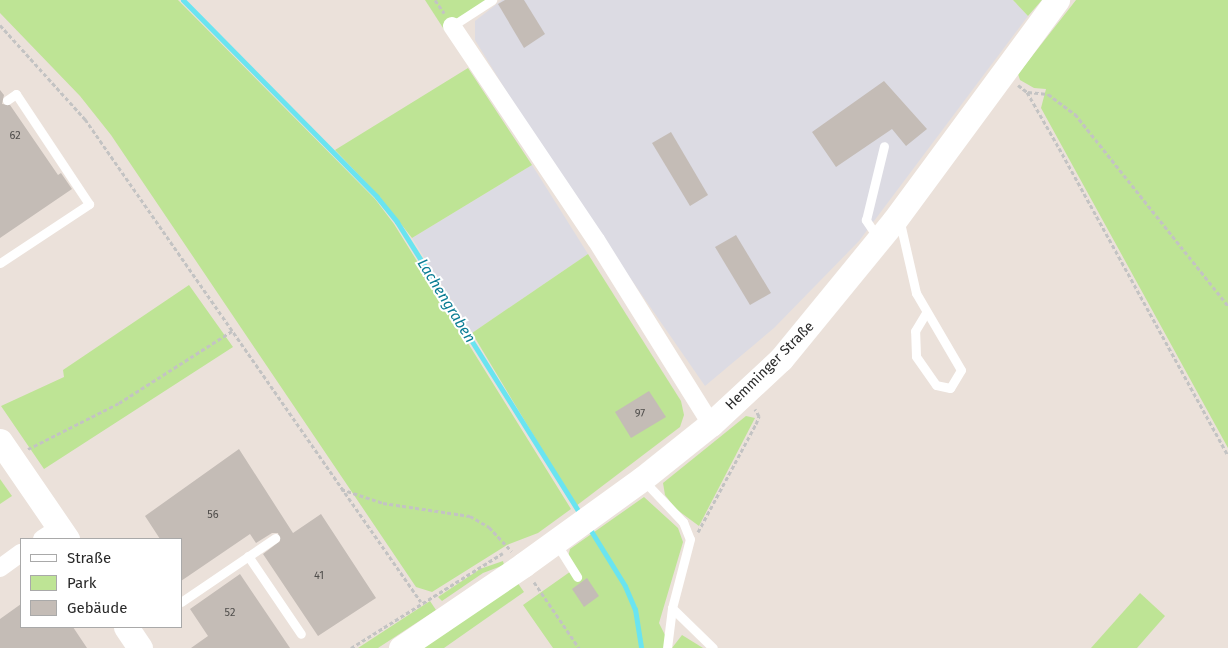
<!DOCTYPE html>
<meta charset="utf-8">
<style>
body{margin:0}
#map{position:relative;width:1228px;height:648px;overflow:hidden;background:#ebe1da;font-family:"Fira Sans",sans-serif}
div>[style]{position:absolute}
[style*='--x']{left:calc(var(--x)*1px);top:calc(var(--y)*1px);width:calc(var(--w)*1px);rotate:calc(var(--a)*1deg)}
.industrial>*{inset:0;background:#dcdbe3}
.green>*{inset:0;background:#bee495}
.stream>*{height:5px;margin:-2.5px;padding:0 2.5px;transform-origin:2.5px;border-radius:2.5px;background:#6ae4f0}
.building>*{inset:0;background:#c4bcb6}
.path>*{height:3px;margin-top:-1.5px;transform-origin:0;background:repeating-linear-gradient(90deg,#c3c3c3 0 4px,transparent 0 6.5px)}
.lane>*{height:9px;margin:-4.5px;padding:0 4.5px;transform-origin:4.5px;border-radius:4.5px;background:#fff}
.street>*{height:18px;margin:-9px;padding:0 9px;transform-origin:9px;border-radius:9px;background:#fff}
.secondary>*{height:25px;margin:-12.5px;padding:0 12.5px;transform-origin:12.5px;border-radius:12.5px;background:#fff}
span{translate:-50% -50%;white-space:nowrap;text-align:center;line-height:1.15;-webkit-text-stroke:4px #fff;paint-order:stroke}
.number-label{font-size:11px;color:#504e4c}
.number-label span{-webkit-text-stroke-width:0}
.street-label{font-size:14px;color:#292929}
.water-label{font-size:15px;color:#0b7d94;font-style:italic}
.legend{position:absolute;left:20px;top:538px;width:162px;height:90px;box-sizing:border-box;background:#fff;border:1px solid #a9a9a9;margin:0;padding:6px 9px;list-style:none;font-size:15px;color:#292929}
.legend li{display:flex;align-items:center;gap:10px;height:25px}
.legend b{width:25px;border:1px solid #a9a9a9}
</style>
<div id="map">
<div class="industrial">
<i style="clip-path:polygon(502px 0,1013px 0,1028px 16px,859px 241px,774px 328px,705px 386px,547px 158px,475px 40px,475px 21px)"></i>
<i style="clip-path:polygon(532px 165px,588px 254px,472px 333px,412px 238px)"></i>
</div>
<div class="green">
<i style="clip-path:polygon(0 0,178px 0,375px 199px,394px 224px,571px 509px,538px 533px,507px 545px,432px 592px,416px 587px,111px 135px,80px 96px,0 13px)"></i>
<i style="clip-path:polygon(425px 0,492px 0,445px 31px)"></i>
<i style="clip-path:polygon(1013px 0,1042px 0,1028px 16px)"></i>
<i style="clip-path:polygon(1076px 0,1228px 0,1228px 448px,1041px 108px,1046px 89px,1034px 88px,1020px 80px,1018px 74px)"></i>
<i style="clip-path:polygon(468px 68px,532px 165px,412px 238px,379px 196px,335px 150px)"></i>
<i style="clip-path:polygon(588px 254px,681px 401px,684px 415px,680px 427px,576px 506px,472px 333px)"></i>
<i style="clip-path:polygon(189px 285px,233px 347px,44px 469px,1px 406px,64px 377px,63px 370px)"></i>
<i style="clip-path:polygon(746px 416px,755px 418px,699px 526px,676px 509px,665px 495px,663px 483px)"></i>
<i style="clip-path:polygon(0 479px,12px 496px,0 504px)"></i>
<i style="clip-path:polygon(644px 497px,678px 528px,683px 542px,659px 623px,666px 637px,664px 648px,553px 648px,523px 605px,574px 569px,568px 557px,570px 549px)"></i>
<i style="clip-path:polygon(503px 561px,504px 565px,483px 573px,442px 601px,438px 597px,480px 569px)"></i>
<i style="clip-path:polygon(517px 582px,524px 592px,444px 648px,422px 648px)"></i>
<i style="clip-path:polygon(1140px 593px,1165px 616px,1137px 648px,1091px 648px)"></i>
<i style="clip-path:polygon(430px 601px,436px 610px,378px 648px,358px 648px)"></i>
<i style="clip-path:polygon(682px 635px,703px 648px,672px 648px)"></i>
</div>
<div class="stream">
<i style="--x:183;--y:0;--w:276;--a:45.4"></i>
<i style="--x:377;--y:197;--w:32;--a:51"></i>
<i style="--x:397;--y:222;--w:346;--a:57.9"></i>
<i style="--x:588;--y:526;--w:70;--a:58.3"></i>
<i style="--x:625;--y:586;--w:25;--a:67"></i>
<i style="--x:635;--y:609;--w:39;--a:81"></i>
</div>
<div class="building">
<i style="clip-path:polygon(505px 0,524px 0,545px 34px,524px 48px,498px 4px)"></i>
<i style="clip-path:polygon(884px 81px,927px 129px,906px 146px,892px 129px,836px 167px,812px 132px)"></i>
<i style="clip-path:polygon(0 90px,4px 95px,2px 104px,10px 105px,58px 175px,61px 173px,72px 189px,0 238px)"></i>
<i style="clip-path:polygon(671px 132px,708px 195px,690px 206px,652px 143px)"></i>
<i style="clip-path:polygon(736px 235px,771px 293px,750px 305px,715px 247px)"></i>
<i style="clip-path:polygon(649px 391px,666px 417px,631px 438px,615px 412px)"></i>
<i style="clip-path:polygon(239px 449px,293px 533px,321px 514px,376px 598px,318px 636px,263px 554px,280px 541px,278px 533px,272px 533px,256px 543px,250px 534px,181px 581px,181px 539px,160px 539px,145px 516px)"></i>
<i style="clip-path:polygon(240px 574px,290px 648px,191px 648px,208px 636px,190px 609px)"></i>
<i style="clip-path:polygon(587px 578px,599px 596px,584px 607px,572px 589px)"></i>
<i style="clip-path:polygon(21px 604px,21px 627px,73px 627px,87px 648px,0 648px,0 619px)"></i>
</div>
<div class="path">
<i style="--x:435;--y:0;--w:16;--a:55"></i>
<i style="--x:0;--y:25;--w:127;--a:47.9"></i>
<i style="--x:85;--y:119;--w:588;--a:55.18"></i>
<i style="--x:1018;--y:85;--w:11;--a:38"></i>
<i style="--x:1027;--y:92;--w:64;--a:60.3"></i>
<i style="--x:1059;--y:148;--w:350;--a:61.2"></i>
<i style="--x:1028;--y:92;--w:20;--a:6"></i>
<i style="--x:1048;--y:94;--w:34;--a:37"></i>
<i style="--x:1075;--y:114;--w:246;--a:51.4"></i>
<i style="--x:28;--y:449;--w:102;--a:-26.8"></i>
<i style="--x:119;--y:403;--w:134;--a:-32.5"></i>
<i style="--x:341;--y:489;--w:44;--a:18.4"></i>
<i style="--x:383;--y:503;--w:88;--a:8.5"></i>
<i style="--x:470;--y:516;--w:22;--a:30"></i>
<i style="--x:489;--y:527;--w:33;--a:47"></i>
<i style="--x:698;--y:532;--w:123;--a:-61.8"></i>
<i style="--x:756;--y:424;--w:9;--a:-69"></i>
<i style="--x:759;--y:416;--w:8;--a:-120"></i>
<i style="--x:534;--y:582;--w:80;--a:55.7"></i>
<i style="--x:351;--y:648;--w:179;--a:-32"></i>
</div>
<div class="lane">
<i style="--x:452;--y:26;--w:48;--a:-33"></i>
<i style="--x:896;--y:223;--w:6;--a:39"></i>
<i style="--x:901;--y:227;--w:68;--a:77.2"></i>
<i style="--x:916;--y:293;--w:89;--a:59.7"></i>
<i style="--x:961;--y:370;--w:21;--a:121"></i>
<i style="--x:950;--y:388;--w:14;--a:-168"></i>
<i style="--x:936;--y:385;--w:35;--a:-125"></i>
<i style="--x:916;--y:356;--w:25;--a:-92"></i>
<i style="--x:915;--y:331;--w:21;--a:-59"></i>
<i style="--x:878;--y:238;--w:22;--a:-124"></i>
<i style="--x:866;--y:220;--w:76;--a:-76.3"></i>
<i style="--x:0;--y:263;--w:107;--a:-33.5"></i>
<i style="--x:89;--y:204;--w:132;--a:-123.6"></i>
<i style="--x:16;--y:94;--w:11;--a:146"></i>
<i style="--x:644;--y:481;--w:57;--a:46.4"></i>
<i style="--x:683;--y:522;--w:18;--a:68"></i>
<i style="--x:690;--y:539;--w:71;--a:104.6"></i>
<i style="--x:672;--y:608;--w:40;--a:97.1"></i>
<i style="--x:556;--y:543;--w:40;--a:58"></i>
<i style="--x:248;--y:556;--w:94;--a:55.8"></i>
<i style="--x:181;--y:602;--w:114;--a:-34.2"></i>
<i style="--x:672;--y:608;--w:57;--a:44.3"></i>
</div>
<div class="street">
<i style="--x:452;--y:26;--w:258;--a:56.1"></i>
<i style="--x:596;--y:240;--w:217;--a:58"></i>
<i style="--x:42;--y:539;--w:20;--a:-33"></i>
<i style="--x:0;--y:568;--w:26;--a:-36"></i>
</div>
<div class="secondary">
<i style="--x:0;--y:441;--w:119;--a:55.6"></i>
<i style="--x:126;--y:627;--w:25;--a:56"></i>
<i style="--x:401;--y:648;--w:148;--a:-34.2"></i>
<i style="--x:523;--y:565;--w:147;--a:-35.9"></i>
<i style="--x:642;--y:479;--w:88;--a:-38.6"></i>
<i style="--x:711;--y:424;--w:96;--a:-42.9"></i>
<i style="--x:781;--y:359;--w:178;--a:-50.7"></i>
<i style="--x:894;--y:221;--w:275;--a:-53.6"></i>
</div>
<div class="number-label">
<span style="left:15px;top:136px">62</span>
<span style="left:640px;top:414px">97</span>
<span style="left:213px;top:515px">56</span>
<span style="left:319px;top:576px">41</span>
<span style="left:230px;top:613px">52</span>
</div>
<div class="street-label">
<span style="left:770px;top:366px;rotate:-45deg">Hemminger Straße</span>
</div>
<div class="water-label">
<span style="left:446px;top:301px;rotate:58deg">Lachengraben</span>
</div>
<ul class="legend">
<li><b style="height:6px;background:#fff"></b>Straße</li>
<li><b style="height:14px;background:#bee495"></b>Park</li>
<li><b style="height:14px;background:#c4bcb6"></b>Gebäude</li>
</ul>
</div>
